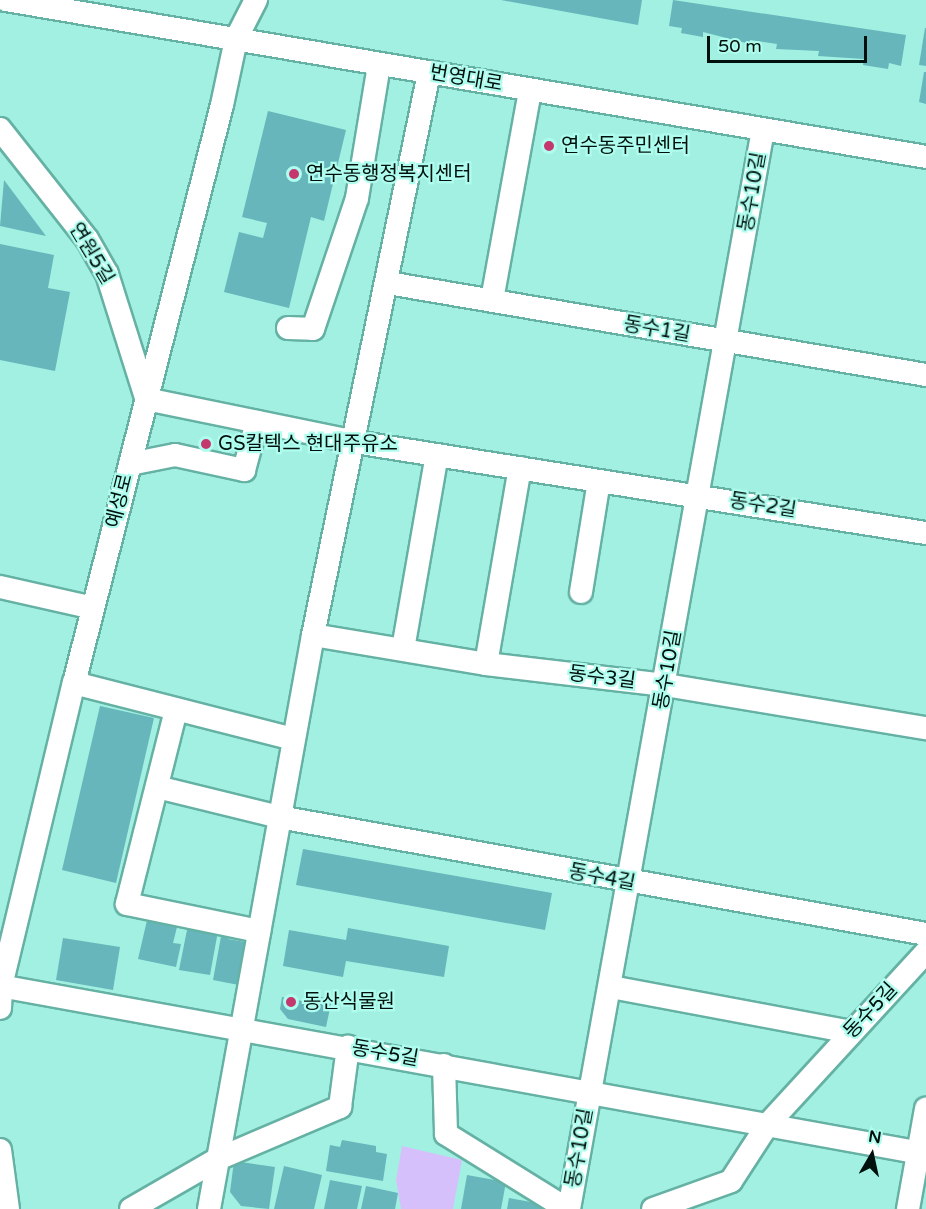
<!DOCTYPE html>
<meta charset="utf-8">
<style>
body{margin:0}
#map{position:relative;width:926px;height:1209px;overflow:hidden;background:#a2f0e1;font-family:"Varela Round","Noto Sans KR",sans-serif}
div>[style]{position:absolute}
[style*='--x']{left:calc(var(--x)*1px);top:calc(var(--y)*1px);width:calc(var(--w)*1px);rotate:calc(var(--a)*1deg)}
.green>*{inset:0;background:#d6c0fc}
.building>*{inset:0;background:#66b6bc}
.roads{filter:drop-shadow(2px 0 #65b1a4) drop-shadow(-2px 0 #65b1a4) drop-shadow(0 2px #65b1a4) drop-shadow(0 -2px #65b1a4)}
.minor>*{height:22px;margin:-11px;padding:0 11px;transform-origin:11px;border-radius:11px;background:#fff}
.dots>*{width:16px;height:16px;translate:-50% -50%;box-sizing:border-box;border:3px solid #affdee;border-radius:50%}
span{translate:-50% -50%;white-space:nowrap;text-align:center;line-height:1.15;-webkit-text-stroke:4.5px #affdee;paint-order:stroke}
.street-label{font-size:20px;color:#00110d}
.poi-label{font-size:20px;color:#00110d}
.left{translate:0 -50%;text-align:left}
.north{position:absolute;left:842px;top:1125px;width:60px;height:60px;-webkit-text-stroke:4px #affdee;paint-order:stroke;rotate:9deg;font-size:16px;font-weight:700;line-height:24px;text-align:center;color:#00110d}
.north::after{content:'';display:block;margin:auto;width:21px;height:27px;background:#00110d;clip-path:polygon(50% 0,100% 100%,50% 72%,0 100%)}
.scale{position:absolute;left:707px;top:36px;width:160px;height:27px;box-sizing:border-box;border:3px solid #00110d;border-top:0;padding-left:8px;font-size:18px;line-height:21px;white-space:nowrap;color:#00110d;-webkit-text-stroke:4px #affdee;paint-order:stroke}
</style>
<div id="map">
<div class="green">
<i style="clip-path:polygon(402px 1146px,462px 1160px,453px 1209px,401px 1209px,396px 1180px)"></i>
</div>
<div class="building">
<i style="clip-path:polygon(501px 0,642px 0,638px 25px)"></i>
<i style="clip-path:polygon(673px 0,906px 35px,901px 66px,889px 63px,888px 69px,863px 65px,864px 59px,818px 56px,819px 51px,776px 49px,777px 44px,750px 40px,750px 44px,703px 32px,703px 37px,681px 33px,682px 28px,669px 26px)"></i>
<i style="clip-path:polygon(925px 28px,926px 28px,926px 66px,919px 65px)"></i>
<i style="clip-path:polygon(924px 72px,926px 72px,926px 104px,919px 102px)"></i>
<i style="clip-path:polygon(268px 111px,346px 130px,324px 221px,311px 217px,289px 308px,224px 292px,239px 232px,263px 238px,267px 223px,242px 217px)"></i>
<i style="clip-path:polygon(4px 180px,46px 236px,0 226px)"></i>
<i style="clip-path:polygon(0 244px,54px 255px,48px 288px,70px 292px,55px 371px,0 360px)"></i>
<i style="clip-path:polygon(100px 706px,154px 718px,116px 883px,62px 870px)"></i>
<i style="clip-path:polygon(303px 849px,552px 893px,545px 930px,296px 885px)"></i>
<i style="clip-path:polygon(148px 916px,178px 923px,173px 943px,181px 944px,176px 967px,138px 959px)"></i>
<i style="clip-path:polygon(188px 925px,218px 931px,210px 975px,179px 970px)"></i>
<i style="clip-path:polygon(348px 928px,449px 946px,444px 977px,346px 961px,343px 977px,283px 966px,289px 930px,346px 940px)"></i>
<i style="clip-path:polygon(222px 931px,229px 933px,228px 939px,245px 942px,242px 957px,250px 958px,244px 986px,213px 980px)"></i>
<i style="clip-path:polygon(63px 938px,120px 947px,113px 990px,56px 980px)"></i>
<i style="clip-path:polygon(308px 995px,332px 999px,326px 1027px,288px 1019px,280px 1009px,282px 997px,307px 1002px)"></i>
<i style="clip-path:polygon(342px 1140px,376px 1146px,376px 1152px,387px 1154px,383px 1181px,326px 1171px,330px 1145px,340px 1147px)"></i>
<i style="clip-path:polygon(234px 1161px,275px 1167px,269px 1209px,241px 1206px,230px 1192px)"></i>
<i style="clip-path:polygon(284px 1166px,322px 1175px,314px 1209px,274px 1209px)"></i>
<i style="clip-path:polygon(467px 1175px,506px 1182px,501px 1209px,461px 1209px)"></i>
<i style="clip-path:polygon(330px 1180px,362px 1186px,357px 1209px,324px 1209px)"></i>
<i style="clip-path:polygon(366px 1186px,398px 1193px,395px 1209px,361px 1209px)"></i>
<i style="clip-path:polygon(509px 1198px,547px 1205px,546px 1209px,507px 1209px)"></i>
</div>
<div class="roads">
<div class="minor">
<i style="--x:6;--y:0;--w:933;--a:9.68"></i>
<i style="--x:0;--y:129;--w:140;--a:51.7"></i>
<i style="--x:87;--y:239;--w:40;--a:60.3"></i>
<i style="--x:107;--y:274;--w:130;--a:72.5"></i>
<i style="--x:388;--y:283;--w:546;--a:9.7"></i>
<i style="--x:492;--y:300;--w:213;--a:-79.7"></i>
<i style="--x:288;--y:328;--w:25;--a:2"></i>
<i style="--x:313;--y:329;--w:138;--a:-71.4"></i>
<i style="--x:357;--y:198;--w:135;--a:-80.6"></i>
<i style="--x:146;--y:399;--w:213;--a:11.6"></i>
<i style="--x:355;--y:442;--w:578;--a:9.06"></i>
<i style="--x:130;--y:464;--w:46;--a:-11.3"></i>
<i style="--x:175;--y:455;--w:71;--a:12.3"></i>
<i style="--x:244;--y:470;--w:50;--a:-74.8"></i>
<i style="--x:0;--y:587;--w:95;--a:12.7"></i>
<i style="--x:581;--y:592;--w:112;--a:-80.8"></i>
<i style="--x:313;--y:635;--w:175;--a:9.5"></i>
<i style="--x:486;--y:664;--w:180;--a:6.7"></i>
<i style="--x:665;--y:685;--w:265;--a:9.4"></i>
<i style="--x:403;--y:649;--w:197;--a:-80.1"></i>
<i style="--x:486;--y:664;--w:199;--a:-80.2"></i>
<i style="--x:74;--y:683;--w:226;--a:14.3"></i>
<i style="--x:176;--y:710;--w:200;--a:104.2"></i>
<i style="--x:127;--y:904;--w:135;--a:11.6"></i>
<i style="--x:157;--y:787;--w:126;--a:13.8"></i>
<i style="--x:279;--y:817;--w:657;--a:10.25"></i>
<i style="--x:0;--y:986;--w:941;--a:10.28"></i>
<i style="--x:611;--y:987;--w:245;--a:10.6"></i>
<i style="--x:0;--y:1008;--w:22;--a:-87"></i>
<i style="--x:1;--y:986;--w:312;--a:-76.5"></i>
<i style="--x:74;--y:683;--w:597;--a:-75.64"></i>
<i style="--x:222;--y:105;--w:67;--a:-78"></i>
<i style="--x:236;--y:39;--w:44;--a:-62.9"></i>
<i style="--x:444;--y:1065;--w:69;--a:88.3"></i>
<i style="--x:446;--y:1134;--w:142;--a:31.8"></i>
<i style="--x:0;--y:1150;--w:60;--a:82.3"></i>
<i style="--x:131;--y:1209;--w:100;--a:-29.9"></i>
<i style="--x:218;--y:1159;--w:133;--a:-23.1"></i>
<i style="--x:340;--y:1107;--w:61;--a:-82.4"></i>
<i style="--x:209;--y:1209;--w:583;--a:-79.73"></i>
<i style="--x:313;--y:635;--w:574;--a:-78.34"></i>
<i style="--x:569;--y:1209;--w:1096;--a:-79.81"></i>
<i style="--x:653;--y:1209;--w:83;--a:-19.7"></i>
<i style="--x:731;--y:1181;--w:68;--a:-57"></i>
<i style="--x:768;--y:1124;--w:234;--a:-47.4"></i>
<i style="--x:908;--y:1209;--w:102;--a:-79.8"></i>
</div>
</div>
<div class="dots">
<i style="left:549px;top:146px;background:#c4386e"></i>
<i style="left:294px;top:174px;background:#c4386e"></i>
<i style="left:206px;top:444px;background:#c4386e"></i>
<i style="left:291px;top:1002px;background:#c4386e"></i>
</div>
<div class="street-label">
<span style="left:466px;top:79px;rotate:10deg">번영대로</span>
<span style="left:753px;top:192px;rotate:-80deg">동수10길</span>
<span style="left:91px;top:254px;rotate:59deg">연원5길</span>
<span style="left:657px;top:330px;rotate:10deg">동수1길</span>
<span style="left:120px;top:501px;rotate:-76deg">예성로</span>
<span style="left:763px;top:506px;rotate:9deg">동수2길</span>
<span style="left:668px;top:670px;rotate:-80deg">동수10길</span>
<span style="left:602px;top:678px;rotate:7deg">동수3길</span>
<span style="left:602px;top:878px;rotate:11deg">동수4길</span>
<span style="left:871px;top:1011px;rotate:-47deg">동수5길</span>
<span style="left:385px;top:1054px;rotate:10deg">동수5길</span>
<span style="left:580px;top:1148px;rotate:-80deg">동수10길</span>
</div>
<div class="poi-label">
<span class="left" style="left:561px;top:146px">연수동주민센터</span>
<span class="left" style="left:306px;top:174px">연수동행정복지센터</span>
<span class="left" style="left:218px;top:444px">GS칼텍스 현대주유소</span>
<span class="left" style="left:303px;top:1002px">동산식물원</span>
</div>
<div class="north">N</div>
<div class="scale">50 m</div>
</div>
